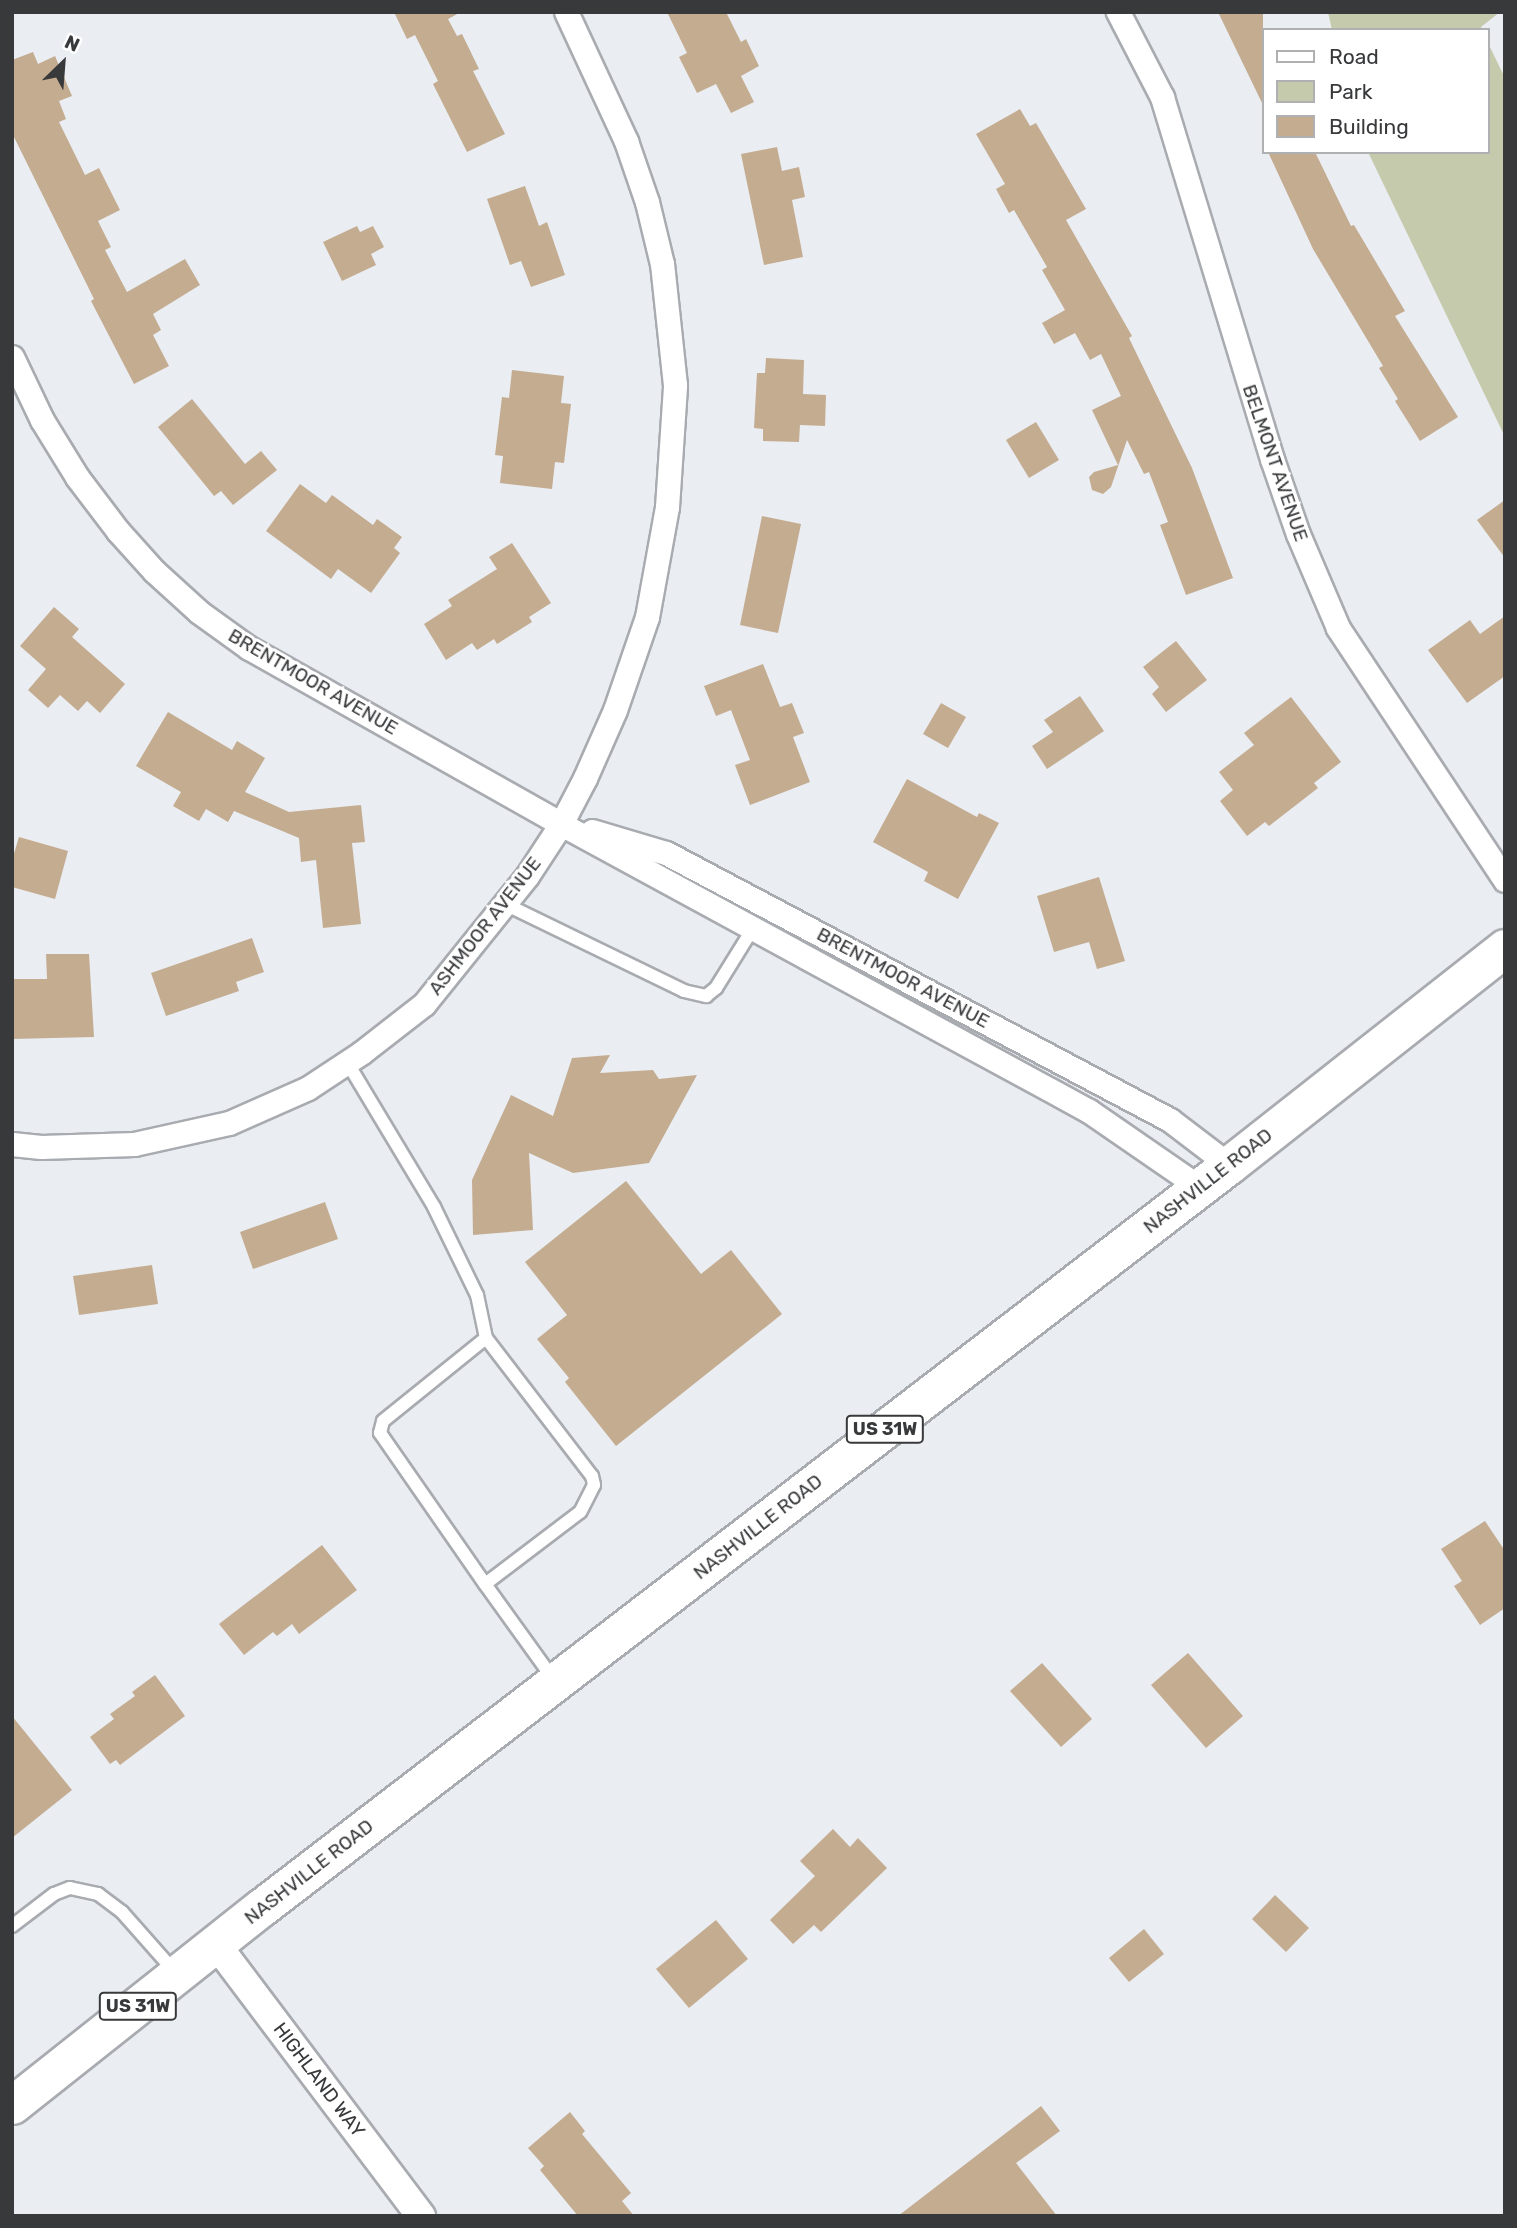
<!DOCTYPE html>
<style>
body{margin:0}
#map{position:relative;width:1517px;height:2228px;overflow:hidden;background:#eaedf2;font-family:Rubik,sans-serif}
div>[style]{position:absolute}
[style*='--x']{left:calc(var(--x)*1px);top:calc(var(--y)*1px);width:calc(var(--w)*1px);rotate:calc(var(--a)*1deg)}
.green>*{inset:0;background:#c6caac}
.building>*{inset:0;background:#c4ac91}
.roads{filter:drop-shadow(2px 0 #a8abb0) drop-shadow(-2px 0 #a8abb0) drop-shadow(0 2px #a8abb0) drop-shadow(0 -2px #a8abb0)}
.service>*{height:12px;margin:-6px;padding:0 6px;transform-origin:6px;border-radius:6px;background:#fff}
.minor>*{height:23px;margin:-11.5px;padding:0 11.5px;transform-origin:11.5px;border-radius:11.5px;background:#fff}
.tertiary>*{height:28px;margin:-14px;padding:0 14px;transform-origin:14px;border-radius:14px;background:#fff}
.primary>*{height:37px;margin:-18.5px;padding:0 18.5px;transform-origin:18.5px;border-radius:18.5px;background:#fff}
span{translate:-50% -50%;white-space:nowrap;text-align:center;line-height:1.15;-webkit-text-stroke:6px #fff;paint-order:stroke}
.shield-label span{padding:2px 5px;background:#fff;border:2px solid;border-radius:5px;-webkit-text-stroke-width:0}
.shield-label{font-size:18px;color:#38393b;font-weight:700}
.street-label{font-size:19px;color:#38393b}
.frame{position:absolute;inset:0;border:14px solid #38393b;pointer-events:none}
.legend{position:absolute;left:1262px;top:28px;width:228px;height:126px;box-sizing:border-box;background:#fff;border:2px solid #afb0b1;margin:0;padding:9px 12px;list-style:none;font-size:21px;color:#38393b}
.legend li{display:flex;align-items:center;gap:14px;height:35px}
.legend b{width:35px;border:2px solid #afb0b1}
.north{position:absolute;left:28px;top:28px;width:70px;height:70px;-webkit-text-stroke:5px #fff;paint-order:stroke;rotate:25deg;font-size:19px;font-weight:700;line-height:28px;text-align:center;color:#38393b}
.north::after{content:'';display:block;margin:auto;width:24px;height:32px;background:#38393b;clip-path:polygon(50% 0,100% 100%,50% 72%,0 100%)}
</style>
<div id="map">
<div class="green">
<i style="clip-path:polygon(1328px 12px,1500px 12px,1481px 27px,1482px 30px,1332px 30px)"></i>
<i style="clip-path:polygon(1487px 41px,1505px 78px,1505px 437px,1368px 152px,1487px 152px)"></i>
</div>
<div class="building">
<i style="clip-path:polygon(394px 12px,461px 12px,448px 19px,457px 36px,462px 34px,479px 69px,473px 71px,505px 134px,467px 152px,433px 84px,438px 81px,415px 35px,407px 39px)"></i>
<i style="clip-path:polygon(667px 12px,726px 12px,741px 42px,746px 39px,759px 66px,741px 76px,754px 102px,731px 113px,716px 84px,697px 93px,679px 57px,687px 53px)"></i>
<i style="clip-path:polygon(1218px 12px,1263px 12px,1263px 105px)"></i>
<i style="clip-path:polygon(33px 52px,38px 64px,55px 56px,72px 96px,59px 101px,66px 119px,59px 122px,85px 175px,99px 168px,120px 210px,98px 221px,111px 247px,105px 250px,127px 292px,185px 259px,200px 285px,153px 314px,161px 330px,153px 335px,169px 366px,134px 384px,91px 301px,94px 299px,12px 133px,12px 60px)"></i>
<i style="clip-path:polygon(1020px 109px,1030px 126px,1036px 123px,1086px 209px,1066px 220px,1132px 336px,1129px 338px,1192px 468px,1233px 578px,1186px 595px,1160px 525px,1168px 522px,1149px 472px,1144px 474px,1127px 440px,1111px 487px,1103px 494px,1092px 490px,1089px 477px,1094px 472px,1118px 465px,1092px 410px,1121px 396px,1101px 354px,1090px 360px,1075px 333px,1054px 344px,1042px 323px,1065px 310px,1042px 270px,1047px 267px,1014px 210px,1009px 213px,996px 189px,1005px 184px,976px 134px)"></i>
<i style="clip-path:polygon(777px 147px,782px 171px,799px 167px,805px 197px,792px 200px,803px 257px,764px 265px,741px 154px)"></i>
<i style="clip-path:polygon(1268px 152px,1315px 152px,1351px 226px,1354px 225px,1405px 311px,1395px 316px,1458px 417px,1420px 441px,1395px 401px,1398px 399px,1379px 368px,1383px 366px,1313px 249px)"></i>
<i style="clip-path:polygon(525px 186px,539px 226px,547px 222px,565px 275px,531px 287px,521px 261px,510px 265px,487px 199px)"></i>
<i style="clip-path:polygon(357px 226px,360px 232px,373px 226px,384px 247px,371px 254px,376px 265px,342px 281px,323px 242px)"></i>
<i style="clip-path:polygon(766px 358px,804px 360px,803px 394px,826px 395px,825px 426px,800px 425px,799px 442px,763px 441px,763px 429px,754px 428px,757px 373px,765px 373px)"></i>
<i style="clip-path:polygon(512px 370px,564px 376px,561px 403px,571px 404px,564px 463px,555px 462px,552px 489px,500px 483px,503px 456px,495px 455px,502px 397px,509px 398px)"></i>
<i style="clip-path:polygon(192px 399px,245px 464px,261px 451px,277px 470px,233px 505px,221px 491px,214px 496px,158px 427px)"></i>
<i style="clip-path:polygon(1036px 422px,1059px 460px,1029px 478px,1006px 440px)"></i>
<i style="clip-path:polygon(300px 484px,326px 503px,332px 495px,373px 525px,377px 519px,402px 537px,394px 548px,400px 553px,371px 593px,338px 569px,331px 579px,266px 531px)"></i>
<i style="clip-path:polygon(1505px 500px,1505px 558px,1477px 520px)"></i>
<i style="clip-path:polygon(762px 516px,801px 524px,778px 633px,740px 625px)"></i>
<i style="clip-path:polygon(512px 543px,551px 603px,529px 617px,532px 622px,497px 644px,494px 639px,477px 650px,472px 643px,446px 660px,424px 624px,452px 606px,448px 600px,497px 569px,489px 557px)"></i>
<i style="clip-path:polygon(54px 607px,79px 629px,72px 637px,125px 684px,100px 713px,87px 701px,78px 711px,60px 695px,48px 708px,28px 690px,46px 669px,20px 646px)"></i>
<i style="clip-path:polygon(1505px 616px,1505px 676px,1467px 703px,1428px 650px,1470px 620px,1480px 634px)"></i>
<i style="clip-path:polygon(1176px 641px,1207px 680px,1166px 712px,1152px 694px,1159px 687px,1143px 667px)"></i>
<i style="clip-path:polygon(763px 664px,780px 707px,792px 703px,804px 733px,793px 737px,810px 782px,750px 805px,735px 765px,750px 760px,731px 710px,716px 716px,704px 686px)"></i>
<i style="clip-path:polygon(1080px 696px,1104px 731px,1047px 769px,1032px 746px,1053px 732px,1044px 720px)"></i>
<i style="clip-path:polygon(1291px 697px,1341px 762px,1314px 783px,1318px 788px,1269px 826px,1265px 822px,1247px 836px,1220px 801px,1233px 790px,1219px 772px,1254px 745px,1244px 733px)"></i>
<i style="clip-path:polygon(941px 703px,966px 717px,948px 748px,923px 734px)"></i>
<i style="clip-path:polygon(168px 712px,232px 750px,237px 741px,265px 758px,245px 792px,289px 812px,361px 805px,365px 842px,352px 843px,361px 924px,323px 928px,316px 860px,301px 862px,299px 838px,234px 811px,228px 822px,206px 809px,199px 821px,173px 806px,181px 792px,136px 766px)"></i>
<i style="clip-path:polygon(907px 779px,977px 817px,979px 813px,999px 823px,958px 899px,924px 881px,928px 872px,873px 842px)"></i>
<i style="clip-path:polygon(19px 837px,68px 851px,55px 899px,12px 887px,12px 860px)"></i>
<i style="clip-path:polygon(1099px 877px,1125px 961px,1097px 969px,1089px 942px,1054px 952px,1037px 896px)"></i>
<i style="clip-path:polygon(252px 938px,264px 972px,236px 982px,239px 991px,166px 1016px,151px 973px)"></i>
<i style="clip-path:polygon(46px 954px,89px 954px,94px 1037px,12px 1039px,12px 979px,47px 979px)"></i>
<i style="clip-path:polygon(610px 1055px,600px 1073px,653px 1070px,659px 1079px,697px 1075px,649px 1163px,573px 1173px,529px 1153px,533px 1230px,473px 1235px,472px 1180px,511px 1095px,553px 1116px,572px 1058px)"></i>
<i style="clip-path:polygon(626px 1181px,701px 1274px,731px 1250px,782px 1314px,616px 1446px,565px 1382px,569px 1378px,537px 1339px,567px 1315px,525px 1262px)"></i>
<i style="clip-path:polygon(325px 1202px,338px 1239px,253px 1269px,240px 1232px)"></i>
<i style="clip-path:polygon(152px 1265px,158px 1304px,79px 1315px,73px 1276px)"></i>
<i style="clip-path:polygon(1485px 1521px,1505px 1551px,1505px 1608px,1480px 1625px,1454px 1586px,1462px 1581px,1441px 1549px)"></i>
<i style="clip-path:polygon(322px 1545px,357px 1590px,299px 1634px,292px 1624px,277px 1636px,273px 1632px,244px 1655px,219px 1624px)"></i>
<i style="clip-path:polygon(1188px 1653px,1243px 1716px,1206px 1748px,1151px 1685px)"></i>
<i style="clip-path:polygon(1042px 1663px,1092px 1719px,1061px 1747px,1010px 1691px)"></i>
<i style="clip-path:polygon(155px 1675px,185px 1716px,120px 1765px,116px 1760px,110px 1764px,90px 1737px,114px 1719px,110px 1714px,135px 1696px,132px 1692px)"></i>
<i style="clip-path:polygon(12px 1716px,72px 1790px,12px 1838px)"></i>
<i style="clip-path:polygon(833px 1829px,850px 1847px,858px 1838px,887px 1868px,821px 1932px,814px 1925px,793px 1944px,770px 1920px,815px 1876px,800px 1861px)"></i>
<i style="clip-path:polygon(1275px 1895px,1309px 1928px,1286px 1952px,1252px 1919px)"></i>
<i style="clip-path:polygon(716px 1920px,748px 1959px,689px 2008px,656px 1969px)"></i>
<i style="clip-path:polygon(1144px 1929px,1164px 1954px,1129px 1982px,1109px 1958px)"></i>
<i style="clip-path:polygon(1041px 2106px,1060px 2131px,1016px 2163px,1057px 2216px,898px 2216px)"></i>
<i style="clip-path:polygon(570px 2112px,585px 2131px,582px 2134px,631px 2193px,622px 2201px,634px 2216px,578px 2216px,540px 2170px,544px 2166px,528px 2148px)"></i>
</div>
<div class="roads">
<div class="service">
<i style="--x:505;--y:904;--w:199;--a:25.9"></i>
<i style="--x:684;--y:991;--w:23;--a:13"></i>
<i style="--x:706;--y:996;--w:13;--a:-39"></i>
<i style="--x:716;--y:988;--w:74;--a:-58.2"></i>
<i style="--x:347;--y:1062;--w:169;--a:59"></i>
<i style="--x:434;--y:1207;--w:98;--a:64"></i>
<i style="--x:477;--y:1295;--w:44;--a:78.2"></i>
<i style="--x:486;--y:1338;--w:174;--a:52.5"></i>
<i style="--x:592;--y:1476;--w:9;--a:77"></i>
<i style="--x:594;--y:1485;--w:30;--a:117"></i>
<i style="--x:580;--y:1512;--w:119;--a:142.8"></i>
<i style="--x:485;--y:1584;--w:118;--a:54.3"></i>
<i style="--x:485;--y:1584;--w:184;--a:-124.8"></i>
<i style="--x:380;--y:1433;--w:12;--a:-76"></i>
<i style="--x:383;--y:1421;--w:132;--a:-38.9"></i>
<i style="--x:12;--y:1926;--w:53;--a:-37.3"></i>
<i style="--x:54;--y:1894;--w:17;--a:-21"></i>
<i style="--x:70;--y:1888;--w:29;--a:12"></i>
<i style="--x:98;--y:1894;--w:30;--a:37"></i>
<i style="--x:122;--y:1912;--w:80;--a:48.5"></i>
</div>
<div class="minor">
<i style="--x:1118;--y:12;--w:96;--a:62.6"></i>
<i style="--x:1162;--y:97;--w:378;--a:73.1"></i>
<i style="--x:1272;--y:459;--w:79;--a:70.9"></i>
<i style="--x:1298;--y:534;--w:102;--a:66.9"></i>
<i style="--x:1338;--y:628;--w:302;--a:56.5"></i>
<i style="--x:12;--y:357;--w:70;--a:64.5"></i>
<i style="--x:42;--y:420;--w:67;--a:58.4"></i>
<i style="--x:77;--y:477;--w:68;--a:52.8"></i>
<i style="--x:118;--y:531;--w:54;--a:48"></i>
<i style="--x:154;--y:571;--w:61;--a:42.3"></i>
<i style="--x:199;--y:612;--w:62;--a:35.8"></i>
<i style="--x:249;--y:648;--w:358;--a:29.4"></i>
<i style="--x:561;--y:824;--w:601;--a:28.53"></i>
<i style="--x:1089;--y:1111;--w:134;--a:34.6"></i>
<i style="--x:592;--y:831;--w:77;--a:16.6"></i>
<i style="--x:666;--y:853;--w:570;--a:27.91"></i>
<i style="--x:1170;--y:1120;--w:74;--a:37.3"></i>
<i style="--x:12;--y:1144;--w:29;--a:6"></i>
<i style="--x:41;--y:1147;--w:93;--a:-1.8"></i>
<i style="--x:134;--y:1144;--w:97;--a:-12.5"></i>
<i style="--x:229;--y:1123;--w:86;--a:-23.9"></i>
<i style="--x:308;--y:1088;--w:64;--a:-33.4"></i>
<i style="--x:361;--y:1053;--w:80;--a:-37.9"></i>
<i style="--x:424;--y:1004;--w:164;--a:-51.2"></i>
<i style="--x:527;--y:876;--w:62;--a:-56.8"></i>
<i style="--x:561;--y:824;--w:52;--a:-62.4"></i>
<i style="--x:585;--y:778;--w:74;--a:-66.2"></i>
<i style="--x:615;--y:710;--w:98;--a:-71"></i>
<i style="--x:647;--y:617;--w:112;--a:-79.7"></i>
<i style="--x:667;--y:507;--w:122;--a:-86.2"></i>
<i style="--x:675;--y:385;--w:122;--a:-96.1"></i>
<i style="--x:662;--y:264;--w:64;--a:-103.6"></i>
<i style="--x:647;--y:202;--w:65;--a:-109"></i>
<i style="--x:626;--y:141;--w:142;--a:-114.9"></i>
</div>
<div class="tertiary">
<i style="--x:216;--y:1944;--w:341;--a:53"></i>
</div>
<div class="primary">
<i style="--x:12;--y:2105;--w:319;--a:-38.4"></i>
<i style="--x:262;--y:1907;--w:1219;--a:-37.5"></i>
<i style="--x:1229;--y:1165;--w:351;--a:-38.2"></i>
</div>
</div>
<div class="shield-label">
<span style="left:885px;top:1429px">US 31W</span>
<span style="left:138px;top:2006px">US 31W</span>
</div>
<div class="street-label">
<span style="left:1275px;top:463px;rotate:71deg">BELMONT AVENUE</span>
<span style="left:313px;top:682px;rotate:30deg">BRENTMOOR AVENUE</span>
<span style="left:485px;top:926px;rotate:-52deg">ASHMOOR AVENUE</span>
<span style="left:903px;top:978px;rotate:28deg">BRENTMOOR AVENUE</span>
<span style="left:1208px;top:1181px;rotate:-38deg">NASHVILLE ROAD</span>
<span style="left:758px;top:1527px;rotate:-38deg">NASHVILLE ROAD</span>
<span style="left:309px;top:1872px;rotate:-38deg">NASHVILLE ROAD</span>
<span style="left:319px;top:2080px;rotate:53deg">HIGHLAND WAY</span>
</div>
<div class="frame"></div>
<ul class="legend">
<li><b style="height:9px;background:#fff"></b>Road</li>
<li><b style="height:19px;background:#c6caac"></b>Park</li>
<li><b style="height:19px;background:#c4ac91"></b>Building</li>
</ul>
<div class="north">N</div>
</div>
